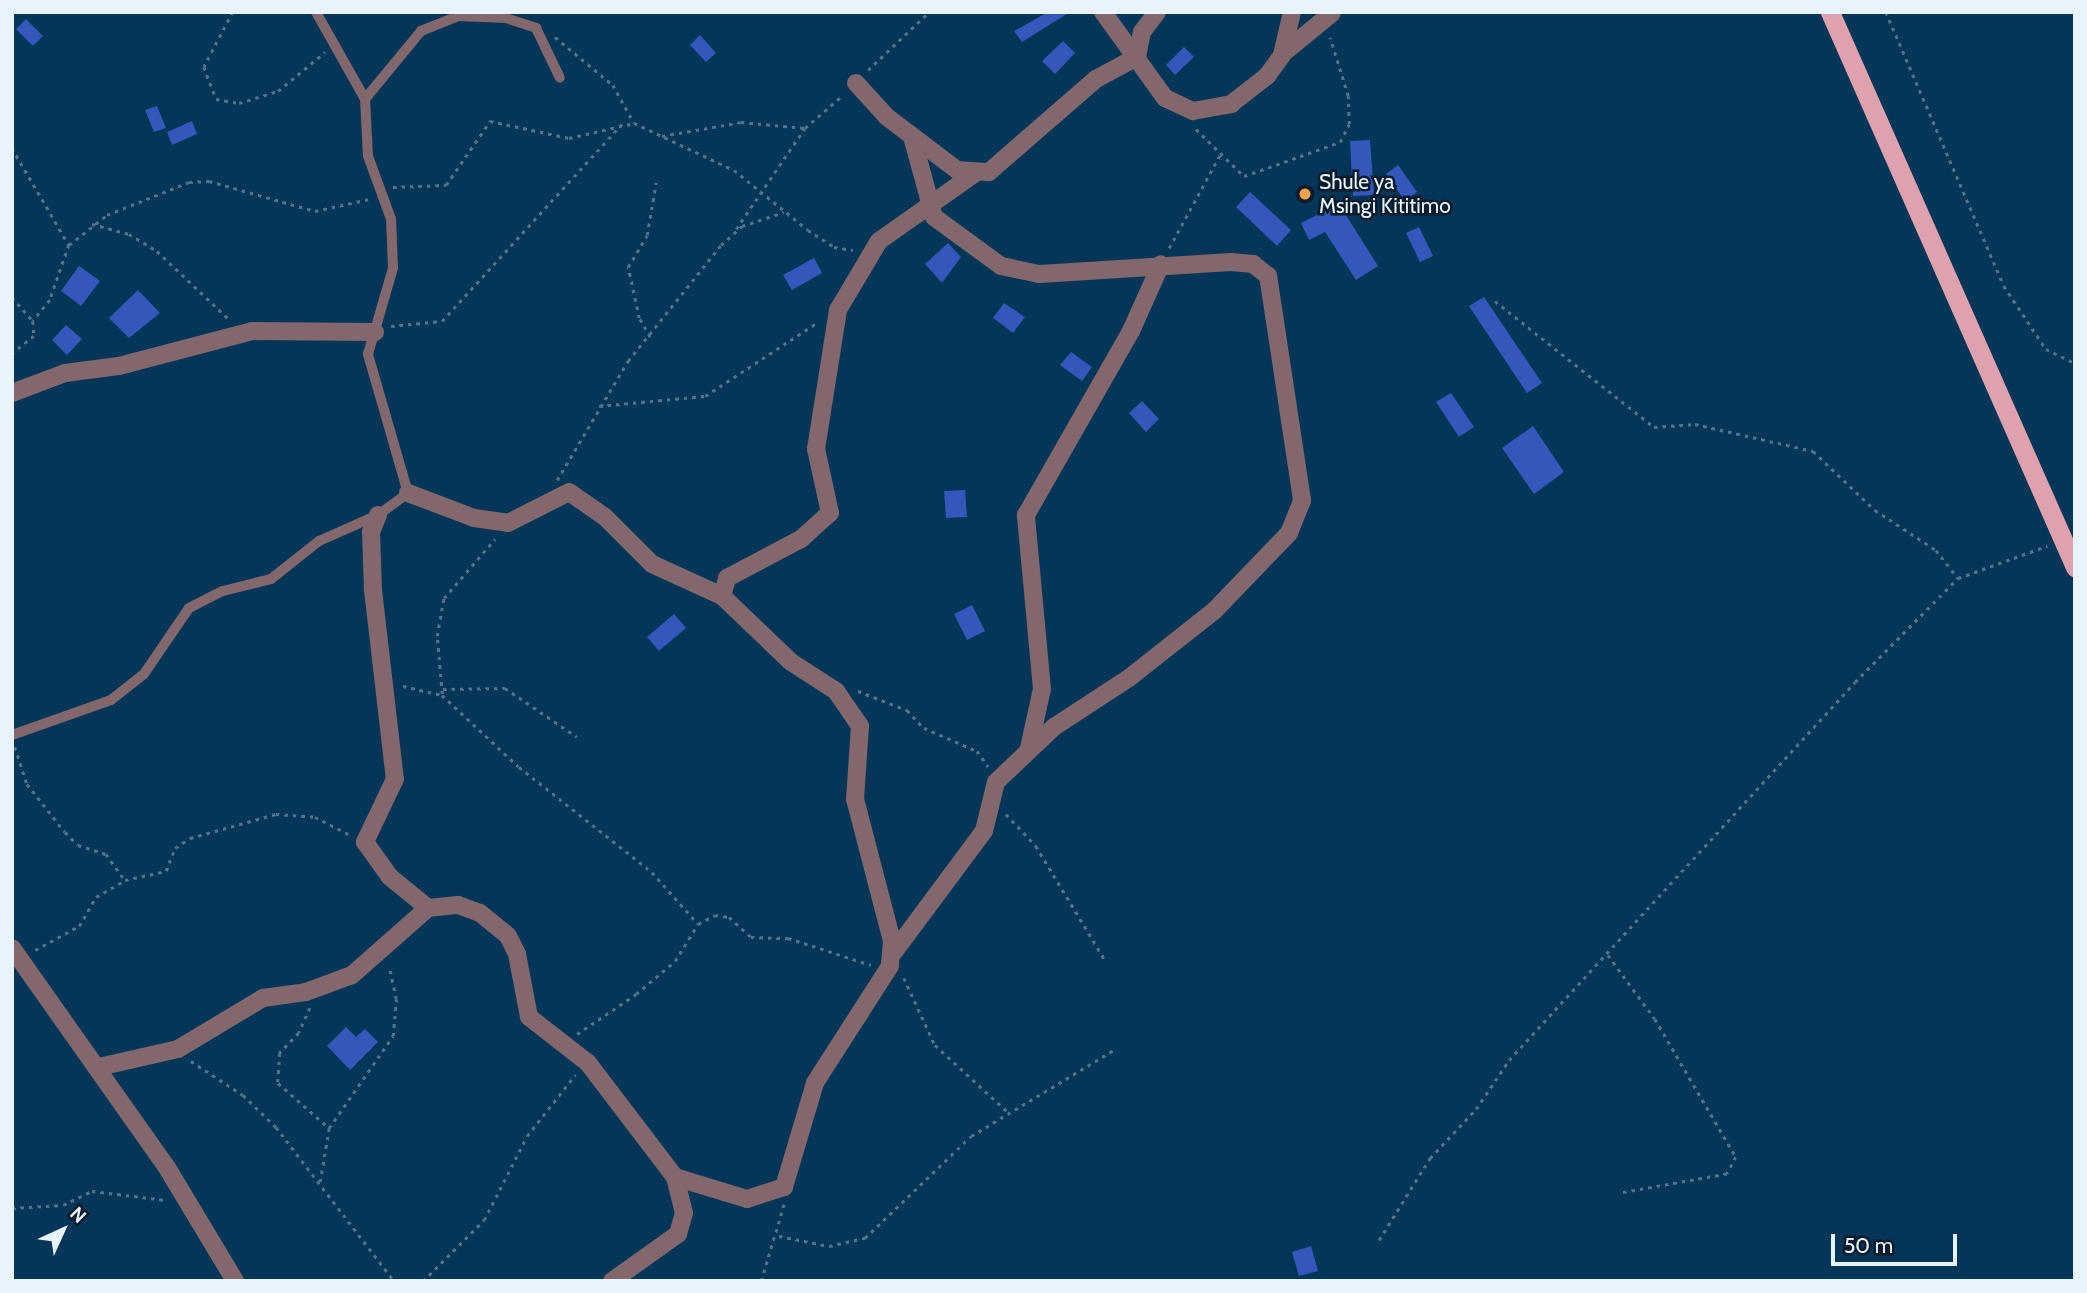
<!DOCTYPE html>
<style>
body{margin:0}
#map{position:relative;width:2087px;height:1293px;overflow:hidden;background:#053658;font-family:Cabin,sans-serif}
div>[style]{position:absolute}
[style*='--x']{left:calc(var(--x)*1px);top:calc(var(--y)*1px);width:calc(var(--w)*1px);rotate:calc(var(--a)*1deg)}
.building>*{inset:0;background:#3357bb}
.path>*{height:2.5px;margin-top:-1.25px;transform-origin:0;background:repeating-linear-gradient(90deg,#50748e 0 3.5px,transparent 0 8.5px)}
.service>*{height:10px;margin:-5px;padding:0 5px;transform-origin:5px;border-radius:5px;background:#82676c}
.minor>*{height:18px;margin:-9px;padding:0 9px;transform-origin:9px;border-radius:9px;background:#82676c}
.trunk>*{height:19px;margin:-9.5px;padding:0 9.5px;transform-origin:9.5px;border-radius:9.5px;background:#dea2ae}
.dots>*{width:19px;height:19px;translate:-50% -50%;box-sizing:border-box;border:4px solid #0a1c2c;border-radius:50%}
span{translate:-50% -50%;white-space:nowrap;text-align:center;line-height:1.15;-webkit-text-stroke:5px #0a1c2c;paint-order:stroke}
.poi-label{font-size:21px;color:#e9f3fc}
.left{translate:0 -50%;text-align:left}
.frame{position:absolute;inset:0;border:14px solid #e9f3fc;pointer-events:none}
.north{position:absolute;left:28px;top:1195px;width:70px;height:70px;-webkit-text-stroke:5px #0a1c2c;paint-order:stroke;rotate:45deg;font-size:19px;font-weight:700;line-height:28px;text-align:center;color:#e9f3fc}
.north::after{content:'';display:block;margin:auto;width:24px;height:32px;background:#e9f3fc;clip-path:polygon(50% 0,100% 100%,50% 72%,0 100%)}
.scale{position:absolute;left:1831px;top:1234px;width:126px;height:32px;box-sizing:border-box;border:4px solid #e9f3fc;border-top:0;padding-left:9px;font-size:21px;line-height:24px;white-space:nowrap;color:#e9f3fc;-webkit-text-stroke:5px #0a1c2c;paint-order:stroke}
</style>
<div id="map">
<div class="building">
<i style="clip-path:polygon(1048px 12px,1070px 12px,1022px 42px,1014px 31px)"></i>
<i style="clip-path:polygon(26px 19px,43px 36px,33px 46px,16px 29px)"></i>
<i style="clip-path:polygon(700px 35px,716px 53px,706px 62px,690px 45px)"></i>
<i style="clip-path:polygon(1063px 41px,1075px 53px,1055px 74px,1042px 61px)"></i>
<i style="clip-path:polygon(1184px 47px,1194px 57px,1175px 75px,1166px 65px)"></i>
<i style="clip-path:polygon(157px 106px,166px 128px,154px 132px,145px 110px)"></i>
<i style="clip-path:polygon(192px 121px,197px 134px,172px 145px,167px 132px)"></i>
<i style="clip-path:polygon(1370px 140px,1374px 195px,1353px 196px,1350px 141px)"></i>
<i style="clip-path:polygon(1398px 165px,1417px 192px,1405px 201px,1386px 174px)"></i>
<i style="clip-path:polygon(1250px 192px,1291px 230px,1277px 246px,1236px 207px)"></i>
<i style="clip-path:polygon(1339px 204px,1378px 266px,1356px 280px,1325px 232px,1309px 240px,1301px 223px)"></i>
<i style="clip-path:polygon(1419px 227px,1433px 256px,1420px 262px,1406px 233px)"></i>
<i style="clip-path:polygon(948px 243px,961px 257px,942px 283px,925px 264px)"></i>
<i style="clip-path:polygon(814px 258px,822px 273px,792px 290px,783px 275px)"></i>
<i style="clip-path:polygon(79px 266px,100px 281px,81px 306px,61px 291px)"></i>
<i style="clip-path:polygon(138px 290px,160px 313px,129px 338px,109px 318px)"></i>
<i style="clip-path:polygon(1484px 297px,1542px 383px,1527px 393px,1469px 306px)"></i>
<i style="clip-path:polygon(1004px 303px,1025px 317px,1013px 333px,993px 318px)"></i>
<i style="clip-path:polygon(66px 325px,82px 339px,67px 355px,52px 340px)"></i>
<i style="clip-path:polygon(1071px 352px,1092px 367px,1082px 381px,1060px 365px)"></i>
<i style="clip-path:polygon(1451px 393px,1474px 427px,1459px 437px,1436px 402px)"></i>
<i style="clip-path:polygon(1142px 401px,1159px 419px,1146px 432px,1129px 413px)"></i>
<i style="clip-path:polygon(1533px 426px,1564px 472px,1534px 494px,1502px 448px)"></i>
<i style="clip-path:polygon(965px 490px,967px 517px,946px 518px,944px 491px)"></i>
<i style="clip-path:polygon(972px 605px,985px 631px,967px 640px,954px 614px)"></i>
<i style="clip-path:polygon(674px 614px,686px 628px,659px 651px,647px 637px)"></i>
<i style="clip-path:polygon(346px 1027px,356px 1037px,365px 1029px,378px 1042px,350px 1070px,327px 1046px)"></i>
<i style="clip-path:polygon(1311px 1246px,1318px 1271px,1299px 1276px,1292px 1252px)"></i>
</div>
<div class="path">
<i style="--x:233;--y:12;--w:62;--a:117.8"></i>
<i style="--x:204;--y:67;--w:34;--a:69"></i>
<i style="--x:216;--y:99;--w:23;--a:10"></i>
<i style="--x:239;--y:103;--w:41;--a:-17.1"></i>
<i style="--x:278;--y:91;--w:61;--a:-39.7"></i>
<i style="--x:1886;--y:12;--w:298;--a:66.7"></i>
<i style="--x:2004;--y:286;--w:76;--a:56.3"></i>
<i style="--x:2046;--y:349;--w:32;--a:26"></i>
<i style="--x:555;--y:37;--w:75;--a:39.6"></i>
<i style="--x:613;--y:85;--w:43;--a:61.1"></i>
<i style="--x:868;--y:70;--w:84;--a:-43.6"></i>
<i style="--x:1196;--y:129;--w:67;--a:44.4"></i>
<i style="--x:1244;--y:176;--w:102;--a:-19.5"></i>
<i style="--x:1340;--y:142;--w:20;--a:-63"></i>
<i style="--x:1349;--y:124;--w:28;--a:-92"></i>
<i style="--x:1348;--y:96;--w:61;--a:-107.2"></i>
<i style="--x:662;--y:136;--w:80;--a:-10"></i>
<i style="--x:741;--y:122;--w:64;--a:5.4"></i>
<i style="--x:805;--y:128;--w:50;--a:-41"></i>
<i style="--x:12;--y:148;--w:113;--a:59.6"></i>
<i style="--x:69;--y:245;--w:58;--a:109.1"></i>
<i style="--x:50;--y:300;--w:27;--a:129"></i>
<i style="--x:393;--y:187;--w:53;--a:-2.2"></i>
<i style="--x:446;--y:185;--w:78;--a:-55.5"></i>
<i style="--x:490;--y:121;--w:81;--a:12.1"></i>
<i style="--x:569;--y:138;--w:67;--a:-13"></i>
<i style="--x:634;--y:123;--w:110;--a:25.2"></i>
<i style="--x:734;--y:170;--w:95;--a:39"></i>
<i style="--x:808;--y:230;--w:31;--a:33"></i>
<i style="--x:834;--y:247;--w:19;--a:9"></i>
<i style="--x:92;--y:224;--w:38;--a:15"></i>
<i style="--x:129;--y:234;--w:33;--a:31"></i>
<i style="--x:157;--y:251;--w:100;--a:43.4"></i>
<i style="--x:736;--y:229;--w:122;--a:-55.7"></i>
<i style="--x:69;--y:245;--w:48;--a:-38.3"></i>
<i style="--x:107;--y:215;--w:88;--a:-21.9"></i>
<i style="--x:189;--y:182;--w:20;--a:-3"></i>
<i style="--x:209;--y:181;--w:110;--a:15.8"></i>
<i style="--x:315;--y:211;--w:56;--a:-12.3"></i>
<i style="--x:1169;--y:248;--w:108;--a:-61.3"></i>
<i style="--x:12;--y:297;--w:32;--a:49"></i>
<i style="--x:33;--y:321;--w:15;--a:86"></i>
<i style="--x:34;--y:336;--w:28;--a:141"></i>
<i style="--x:1495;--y:301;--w:203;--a:38.4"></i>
<i style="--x:1654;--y:427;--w:41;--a:-4.2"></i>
<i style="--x:1695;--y:424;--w:121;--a:12.9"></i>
<i style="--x:1813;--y:451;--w:86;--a:43.6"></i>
<i style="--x:1875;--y:510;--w:73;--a:33.3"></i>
<i style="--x:1936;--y:550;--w:36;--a:52"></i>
<i style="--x:391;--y:326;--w:51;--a:-5.6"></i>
<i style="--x:442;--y:321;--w:267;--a:-47.6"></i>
<i style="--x:650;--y:337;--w:22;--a:-120"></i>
<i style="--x:639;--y:318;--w:52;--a:-102.2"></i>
<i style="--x:628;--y:267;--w:37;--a:-59"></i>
<i style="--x:647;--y:235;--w:53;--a:-80.2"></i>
<i style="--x:599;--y:406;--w:106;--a:-5.4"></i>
<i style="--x:705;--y:396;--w:135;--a:-33.2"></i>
<i style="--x:557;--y:480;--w:139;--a:-59.2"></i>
<i style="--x:628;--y:361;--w:149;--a:-51.3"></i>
<i style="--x:721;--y:245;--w:28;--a:-42"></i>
<i style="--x:742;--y:226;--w:44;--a:-18.4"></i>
<i style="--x:403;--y:686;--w:40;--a:13"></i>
<i style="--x:442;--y:695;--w:105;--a:43.1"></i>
<i style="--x:519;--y:767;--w:169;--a:38.3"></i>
<i style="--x:652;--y:872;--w:69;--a:48.5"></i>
<i style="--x:443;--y:689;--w:62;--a:-0.9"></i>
<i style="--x:505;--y:688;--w:87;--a:34.2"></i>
<i style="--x:858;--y:691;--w:53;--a:21.2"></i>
<i style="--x:907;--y:710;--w:25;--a:47"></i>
<i style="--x:924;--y:728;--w:58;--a:23.5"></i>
<i style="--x:977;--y:751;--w:19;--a:54"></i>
<i style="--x:442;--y:694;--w:58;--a:-94.9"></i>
<i style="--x:437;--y:636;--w:39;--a:-80"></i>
<i style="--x:444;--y:598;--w:78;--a:-49.2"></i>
<i style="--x:15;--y:747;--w:39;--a:72"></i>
<i style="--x:27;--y:784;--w:61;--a:51.6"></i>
<i style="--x:65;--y:832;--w:18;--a:45"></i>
<i style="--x:78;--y:845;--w:29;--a:18"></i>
<i style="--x:106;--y:854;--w:32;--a:54"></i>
<i style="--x:125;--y:880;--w:42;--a:-12.4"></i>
<i style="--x:166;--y:871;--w:25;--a:-69"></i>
<i style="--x:175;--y:848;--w:18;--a:-34"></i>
<i style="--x:190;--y:838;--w:89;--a:-15.6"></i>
<i style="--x:276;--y:814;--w:39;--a:4"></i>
<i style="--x:315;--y:817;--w:38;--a:27"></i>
<i style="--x:1006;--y:814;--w:44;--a:46.8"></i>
<i style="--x:1036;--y:846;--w:133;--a:58.8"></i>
<i style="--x:35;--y:950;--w:50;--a:-28.6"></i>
<i style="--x:79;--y:926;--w:34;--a:-60"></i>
<i style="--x:96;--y:897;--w:34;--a:-30"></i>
<i style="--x:1608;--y:955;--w:79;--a:53.7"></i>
<i style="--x:1655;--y:1019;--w:160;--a:59.6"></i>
<i style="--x:1736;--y:1157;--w:19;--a:118"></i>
<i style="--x:1727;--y:1174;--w:109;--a:169.9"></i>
<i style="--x:904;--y:978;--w:74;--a:65.2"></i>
<i style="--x:935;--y:1045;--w:100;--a:42.6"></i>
<i style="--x:310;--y:1008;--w:27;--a:114"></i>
<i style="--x:299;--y:1033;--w:28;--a:134"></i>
<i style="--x:280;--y:1053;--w:30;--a:94"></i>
<i style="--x:278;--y:1083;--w:68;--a:41.4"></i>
<i style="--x:577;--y:1034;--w:71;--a:-34.1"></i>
<i style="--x:636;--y:994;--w:51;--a:-40.2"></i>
<i style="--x:675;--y:961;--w:44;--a:-58.1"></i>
<i style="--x:698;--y:924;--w:19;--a:-28"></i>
<i style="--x:715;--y:915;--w:14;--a:8"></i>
<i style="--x:729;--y:917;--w:30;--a:42"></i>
<i style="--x:751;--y:937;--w:37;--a:2"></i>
<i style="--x:788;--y:938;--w:87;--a:18"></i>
<i style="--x:191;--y:1061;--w:62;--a:33.2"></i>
<i style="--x:243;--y:1095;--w:46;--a:44.1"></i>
<i style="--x:276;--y:1127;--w:194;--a:52.5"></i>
<i style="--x:320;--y:1182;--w:55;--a:-80.5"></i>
<i style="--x:329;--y:1128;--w:112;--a:-55.2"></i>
<i style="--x:393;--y:1036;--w:37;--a:-85"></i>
<i style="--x:396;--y:999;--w:34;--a:-102"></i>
<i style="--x:12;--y:1208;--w:51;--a:-3.4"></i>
<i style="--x:63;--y:1205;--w:32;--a:-26"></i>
<i style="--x:92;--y:1191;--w:74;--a:7"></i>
<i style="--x:779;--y:1236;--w:51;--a:11.3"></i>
<i style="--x:829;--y:1246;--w:37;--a:-13"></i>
<i style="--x:865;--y:1238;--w:147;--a:-43.9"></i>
<i style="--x:971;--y:1136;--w:168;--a:-31.1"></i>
<i style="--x:1379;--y:1240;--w:97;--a:-58.1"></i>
<i style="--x:1430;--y:1158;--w:67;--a:-46.8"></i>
<i style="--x:1476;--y:1109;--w:59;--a:-56"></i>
<i style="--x:1509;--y:1060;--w:512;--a:-47.53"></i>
<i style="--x:1855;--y:682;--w:146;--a:-45.3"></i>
<i style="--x:1958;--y:578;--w:95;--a:-19.8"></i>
<i style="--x:423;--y:1281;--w:86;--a:-45"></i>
<i style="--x:484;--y:1220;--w:94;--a:-62.9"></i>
<i style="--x:527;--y:1136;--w:78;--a:-51.8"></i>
<i style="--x:761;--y:1281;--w:80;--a:-73.4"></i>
</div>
<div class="service">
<i style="--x:365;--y:99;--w:88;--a:-50.5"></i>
<i style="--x:421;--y:31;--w:40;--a:-22"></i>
<i style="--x:458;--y:16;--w:48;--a:2.4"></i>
<i style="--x:506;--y:18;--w:32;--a:18"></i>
<i style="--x:536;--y:28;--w:55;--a:64.4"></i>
<i style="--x:12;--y:735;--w:105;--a:-19.5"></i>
<i style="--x:111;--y:700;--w:42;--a:-38.2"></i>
<i style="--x:144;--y:674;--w:80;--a:-55.7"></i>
<i style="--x:189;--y:608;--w:38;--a:-27"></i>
<i style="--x:223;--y:591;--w:49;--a:-14"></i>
<i style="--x:271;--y:579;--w:61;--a:-38.4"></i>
<i style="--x:319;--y:541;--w:64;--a:-23.8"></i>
<i style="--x:378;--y:515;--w:37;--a:-36"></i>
<i style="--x:408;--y:493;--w:145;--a:-106.1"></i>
<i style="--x:368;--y:354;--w:90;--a:-73.8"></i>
<i style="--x:393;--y:268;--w:49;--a:-92.3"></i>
<i style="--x:391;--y:219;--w:67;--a:-110.1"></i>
<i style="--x:368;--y:156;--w:57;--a:-93"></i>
<i style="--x:365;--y:99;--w:100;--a:-119.4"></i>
</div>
<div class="minor">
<i style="--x:1103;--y:12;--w:106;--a:54.2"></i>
<i style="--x:1165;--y:98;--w:31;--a:25"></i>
<i style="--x:1193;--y:111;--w:39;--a:-10"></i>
<i style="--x:1231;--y:104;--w:46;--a:-37.9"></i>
<i style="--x:1267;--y:76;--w:26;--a:-54"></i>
<i style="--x:1282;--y:55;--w:44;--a:-76.9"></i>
<i style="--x:1287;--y:50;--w:58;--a:-39.4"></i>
<i style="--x:856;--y:83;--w:46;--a:47.6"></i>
<i style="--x:887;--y:117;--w:88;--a:37.1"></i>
<i style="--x:957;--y:170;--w:32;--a:4"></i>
<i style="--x:989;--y:172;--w:142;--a:-41"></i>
<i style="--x:1096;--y:79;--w:47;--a:-28.2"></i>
<i style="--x:1137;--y:57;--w:25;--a:-79"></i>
<i style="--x:1142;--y:32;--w:25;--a:-53"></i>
<i style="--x:12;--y:393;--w:57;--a:-20.7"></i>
<i style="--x:65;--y:373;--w:54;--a:-7.4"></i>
<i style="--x:119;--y:366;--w:138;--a:-14.7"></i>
<i style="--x:252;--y:331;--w:123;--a:0.5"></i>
<i style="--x:408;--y:493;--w:71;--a:20.7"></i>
<i style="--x:474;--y:518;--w:34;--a:8"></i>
<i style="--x:508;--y:523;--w:68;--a:-26.9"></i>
<i style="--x:569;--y:492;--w:44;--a:34.8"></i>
<i style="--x:605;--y:517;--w:66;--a:45"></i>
<i style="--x:652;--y:564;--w:77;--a:24.6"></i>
<i style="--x:722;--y:596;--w:95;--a:43.7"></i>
<i style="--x:791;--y:662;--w:54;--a:32.8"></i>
<i style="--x:836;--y:691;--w:42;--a:55.6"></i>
<i style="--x:860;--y:726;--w:73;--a:93.9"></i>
<i style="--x:855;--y:799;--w:147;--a:75.4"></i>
<i style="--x:892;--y:941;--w:25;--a:95"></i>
<i style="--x:890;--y:966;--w:139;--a:122.7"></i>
<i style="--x:815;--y:1083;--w:109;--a:106.6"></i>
<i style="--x:784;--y:1187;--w:39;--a:162"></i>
<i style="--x:747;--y:1199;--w:75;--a:-163"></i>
<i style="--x:378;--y:515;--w:18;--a:112"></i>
<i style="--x:371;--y:532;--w:58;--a:88"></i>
<i style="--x:373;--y:590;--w:190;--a:83.4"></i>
<i style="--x:395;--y:779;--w:70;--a:115.5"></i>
<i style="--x:365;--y:842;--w:43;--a:54.5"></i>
<i style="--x:390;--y:877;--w:49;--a:39.2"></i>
<i style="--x:722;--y:596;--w:19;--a:-74"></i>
<i style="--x:727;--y:578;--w:84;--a:-27.8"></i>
<i style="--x:801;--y:539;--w:39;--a:-42"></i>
<i style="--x:830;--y:513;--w:66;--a:-102.3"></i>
<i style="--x:816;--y:449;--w:141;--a:-81"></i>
<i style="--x:838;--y:310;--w:80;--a:-59.3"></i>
<i style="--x:879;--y:241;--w:116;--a:-35.2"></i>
<i style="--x:1029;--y:748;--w:60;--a:-77.6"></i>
<i style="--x:1042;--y:689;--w:175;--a:-95.3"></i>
<i style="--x:1026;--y:515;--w:212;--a:-60.3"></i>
<i style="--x:1131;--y:331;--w:73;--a:-65.9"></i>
<i style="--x:12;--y:948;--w:267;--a:54.8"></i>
<i style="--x:166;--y:1166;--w:134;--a:59"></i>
<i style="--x:894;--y:952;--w:151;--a:-53.4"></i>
<i style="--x:984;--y:831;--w:50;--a:-76.2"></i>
<i style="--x:996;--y:782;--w:80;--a:-43.5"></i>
<i style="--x:1054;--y:727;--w:90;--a:-33.2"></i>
<i style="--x:1129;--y:678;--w:110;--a:-38.3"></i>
<i style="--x:1215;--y:610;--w:107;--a:-46.1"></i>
<i style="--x:1289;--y:533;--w:35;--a:-68"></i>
<i style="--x:1302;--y:500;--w:227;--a:-98.6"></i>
<i style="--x:1268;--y:276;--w:19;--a:-141"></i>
<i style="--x:1253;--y:264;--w:22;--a:-175"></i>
<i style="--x:1231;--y:262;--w:192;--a:176.4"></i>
<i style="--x:1039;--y:274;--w:39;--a:-168"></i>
<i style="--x:1001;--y:266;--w:83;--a:-143.8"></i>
<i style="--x:934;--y:217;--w:80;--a:-105.3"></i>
<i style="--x:99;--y:1067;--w:81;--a:-12.8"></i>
<i style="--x:178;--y:1049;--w:99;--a:-31"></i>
<i style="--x:263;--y:998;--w:43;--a:-7.9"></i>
<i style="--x:306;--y:992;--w:49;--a:-20.3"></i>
<i style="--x:352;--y:975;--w:101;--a:-41.4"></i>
<i style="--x:428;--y:908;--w:30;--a:-6"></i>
<i style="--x:458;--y:905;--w:23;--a:20"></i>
<i style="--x:480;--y:913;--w:36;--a:39"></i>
<i style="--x:508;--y:936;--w:20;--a:63"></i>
<i style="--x:517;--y:954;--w:64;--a:79.2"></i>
<i style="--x:529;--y:1017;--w:75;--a:37.9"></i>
<i style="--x:588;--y:1063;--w:143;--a:52.7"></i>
<i style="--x:675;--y:1177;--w:37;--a:76"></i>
<i style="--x:684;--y:1213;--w:22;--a:106"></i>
<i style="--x:678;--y:1234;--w:81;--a:144.5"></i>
</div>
<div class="trunk">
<i style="--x:1830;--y:12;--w:607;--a:66.18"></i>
</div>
<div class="dots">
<i style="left:1305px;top:194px;background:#f5a346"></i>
</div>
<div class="poi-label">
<span class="left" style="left:1319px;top:194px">Shule ya<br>Msingi Kititimo</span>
</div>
<div class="frame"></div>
<div class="north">N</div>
<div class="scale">50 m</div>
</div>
